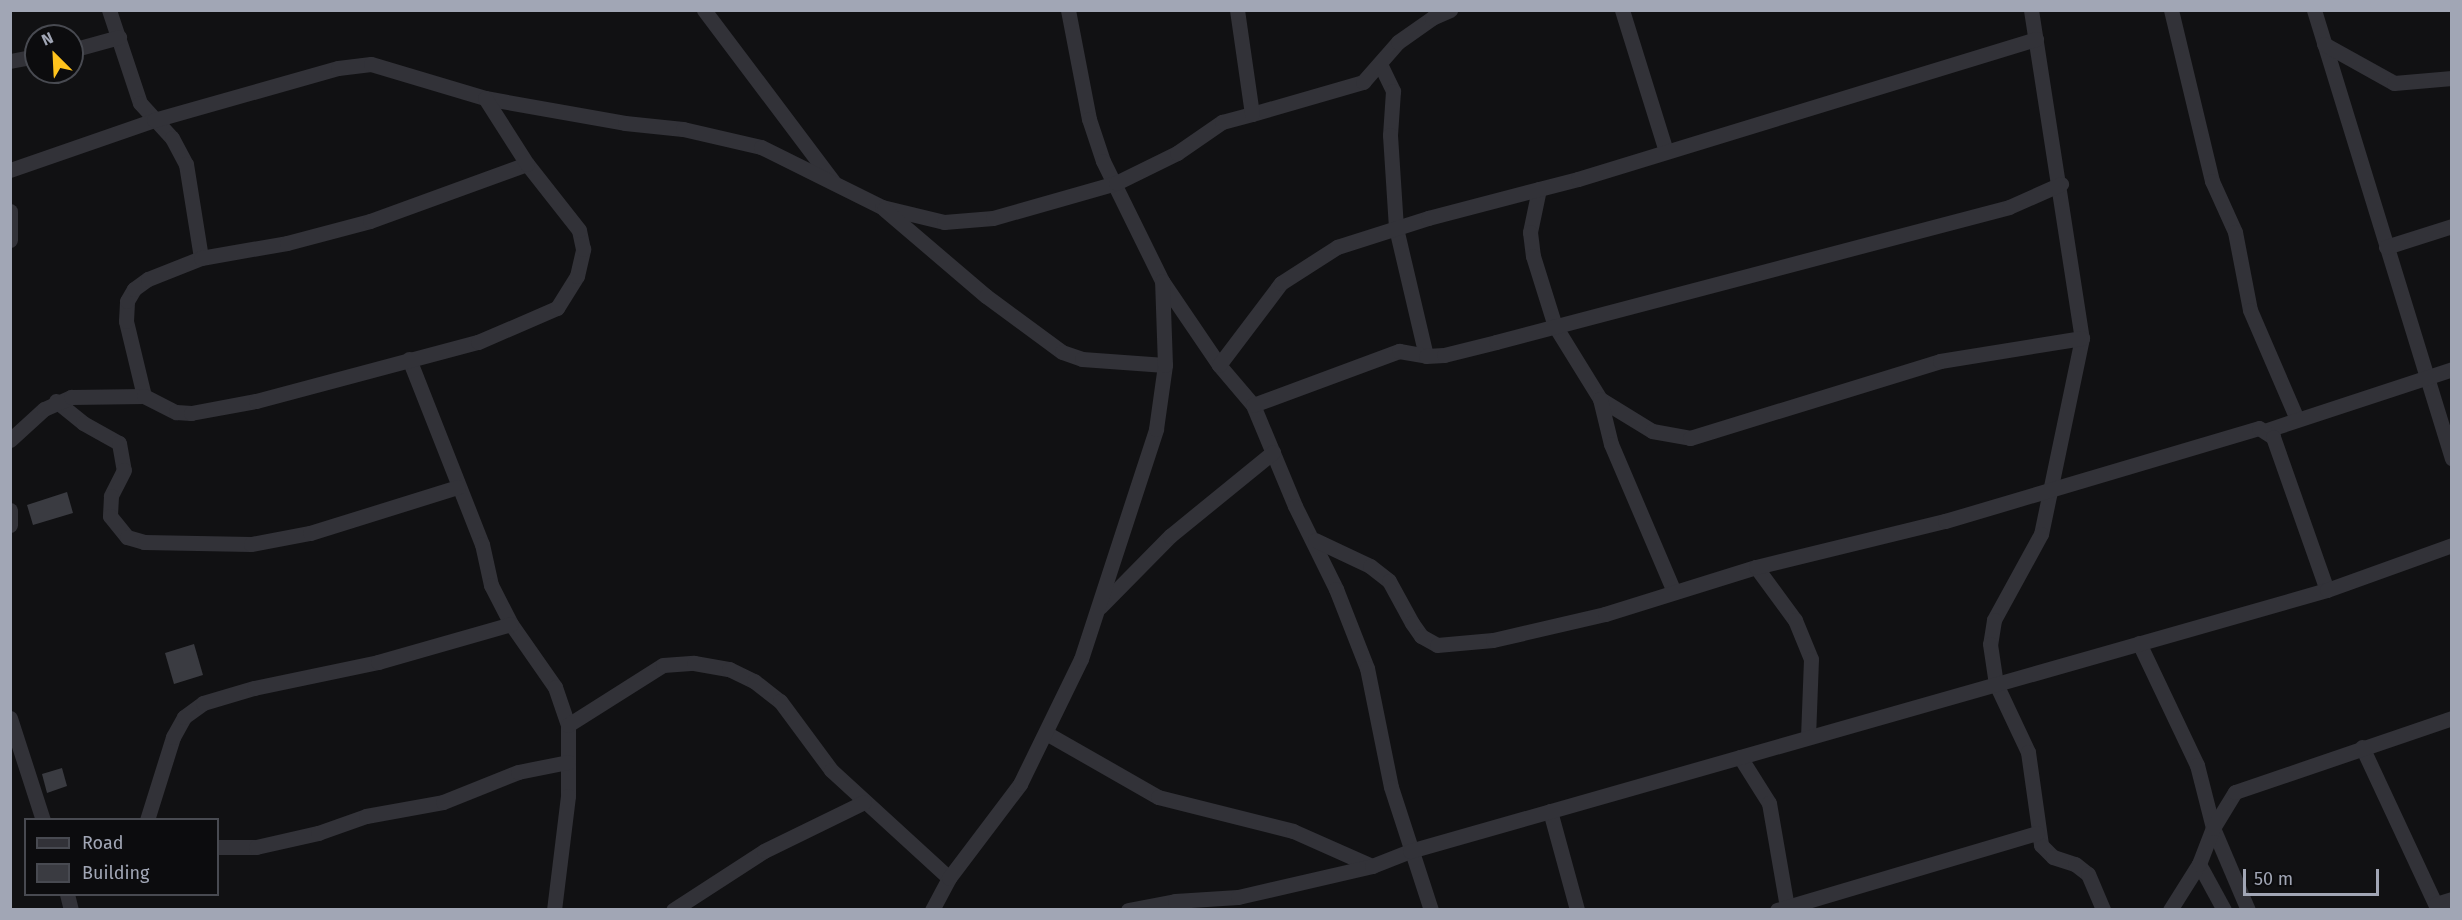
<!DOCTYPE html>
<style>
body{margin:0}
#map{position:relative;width:2462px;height:920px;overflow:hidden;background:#111113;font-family:"Fira Sans",sans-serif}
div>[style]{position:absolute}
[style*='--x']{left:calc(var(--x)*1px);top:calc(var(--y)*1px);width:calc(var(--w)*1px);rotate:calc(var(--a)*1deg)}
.building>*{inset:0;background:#3a3b41}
.street>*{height:15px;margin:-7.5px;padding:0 7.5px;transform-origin:7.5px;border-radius:7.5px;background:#323238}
span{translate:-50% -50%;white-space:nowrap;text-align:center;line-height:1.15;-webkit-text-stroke:5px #0c0c0e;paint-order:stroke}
.frame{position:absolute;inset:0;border:12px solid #a1a6b5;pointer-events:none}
.legend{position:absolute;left:24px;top:818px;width:195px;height:78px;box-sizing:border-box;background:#0c0c0e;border:2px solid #484a51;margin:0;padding:8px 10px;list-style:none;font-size:18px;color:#a1a6b5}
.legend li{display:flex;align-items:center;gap:12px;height:30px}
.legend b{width:30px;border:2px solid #484a51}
.north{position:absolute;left:24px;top:24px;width:60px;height:60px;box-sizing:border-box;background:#0c0c0e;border:2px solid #484a51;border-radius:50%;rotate:336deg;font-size:16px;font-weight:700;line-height:24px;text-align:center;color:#a1a6b5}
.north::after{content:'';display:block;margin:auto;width:21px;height:27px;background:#ffc31d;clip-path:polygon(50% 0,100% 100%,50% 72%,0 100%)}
.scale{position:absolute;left:2243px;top:869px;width:136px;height:27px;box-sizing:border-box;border:3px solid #a1a6b5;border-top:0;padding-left:8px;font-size:18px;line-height:21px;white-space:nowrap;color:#a1a6b5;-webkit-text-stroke:4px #0c0c0e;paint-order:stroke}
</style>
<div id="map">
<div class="building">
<i style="clip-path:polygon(67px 492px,73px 513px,33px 525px,27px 505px)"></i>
<i style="clip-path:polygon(194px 644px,203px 675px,174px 684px,165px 653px)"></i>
<i style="clip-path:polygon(62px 768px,67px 786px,47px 793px,42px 774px)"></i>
</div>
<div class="street">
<i style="--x:109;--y:10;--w:98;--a:71.6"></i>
<i style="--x:140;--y:103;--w:47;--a:47.6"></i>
<i style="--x:172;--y:138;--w:30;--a:62"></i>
<i style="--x:186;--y:164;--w:95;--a:80.9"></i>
<i style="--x:704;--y:10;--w:214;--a:53"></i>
<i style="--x:1068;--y:10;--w:111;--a:79.1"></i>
<i style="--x:1089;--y:119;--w:44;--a:71.6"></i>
<i style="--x:1103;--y:161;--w:134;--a:63.8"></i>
<i style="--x:1162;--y:281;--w:102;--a:55.8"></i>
<i style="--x:1219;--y:365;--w:52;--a:49.6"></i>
<i style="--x:1253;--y:405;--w:109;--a:67.4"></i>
<i style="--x:1295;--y:506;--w:93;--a:63.7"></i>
<i style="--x:1336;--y:589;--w:85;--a:68.6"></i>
<i style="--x:1367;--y:668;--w:121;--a:78.6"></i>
<i style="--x:1391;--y:787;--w:129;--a:72"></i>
<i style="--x:1622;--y:10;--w:148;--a:72.7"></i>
<i style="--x:2031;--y:10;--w:332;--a:81.2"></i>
<i style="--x:2082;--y:338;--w:200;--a:101.8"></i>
<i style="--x:2041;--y:534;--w:98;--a:118.7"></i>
<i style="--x:1994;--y:620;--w:24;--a:99"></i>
<i style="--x:1990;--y:644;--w:40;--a:81.5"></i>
<i style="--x:1996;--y:684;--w:75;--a:64.8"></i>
<i style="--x:2028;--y:752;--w:94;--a:82"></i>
<i style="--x:2041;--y:845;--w:17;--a:45"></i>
<i style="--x:2053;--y:857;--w:23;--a:18"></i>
<i style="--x:2075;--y:864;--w:16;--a:38"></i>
<i style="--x:2088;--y:874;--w:39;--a:67"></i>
<i style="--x:2171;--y:10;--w:176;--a:76.5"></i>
<i style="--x:2212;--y:181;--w:56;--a:65.7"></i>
<i style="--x:2235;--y:232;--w:79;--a:79.1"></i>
<i style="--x:2250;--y:310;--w:119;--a:66.7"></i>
<i style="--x:2314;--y:10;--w:469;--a:72.9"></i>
<i style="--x:2324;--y:44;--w:80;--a:29.1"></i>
<i style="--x:2394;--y:83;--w:58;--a:-4.9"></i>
<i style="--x:72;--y:50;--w:49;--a:-15.5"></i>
<i style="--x:10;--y:61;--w:26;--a:-11"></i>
<i style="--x:1381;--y:66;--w:28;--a:64"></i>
<i style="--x:1393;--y:91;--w:44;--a:93.9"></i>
<i style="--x:1390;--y:135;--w:93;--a:86.3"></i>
<i style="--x:1396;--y:228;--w:131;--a:76.8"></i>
<i style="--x:1252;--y:114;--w:116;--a:-16.1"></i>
<i style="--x:1363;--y:82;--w:53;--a:-48.8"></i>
<i style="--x:1398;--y:42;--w:42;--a:-35.2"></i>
<i style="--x:1432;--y:18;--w:20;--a:-24"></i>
<i style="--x:10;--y:170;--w:152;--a:-19.1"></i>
<i style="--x:154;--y:120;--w:191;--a:-15.8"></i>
<i style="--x:338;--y:68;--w:33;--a:-7"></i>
<i style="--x:371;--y:64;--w:119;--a:16.6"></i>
<i style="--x:485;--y:98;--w:142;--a:10.1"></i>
<i style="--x:625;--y:123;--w:58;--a:5.9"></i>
<i style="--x:683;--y:129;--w:80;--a:13"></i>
<i style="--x:761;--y:147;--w:135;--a:26.4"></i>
<i style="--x:882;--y:207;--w:64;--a:13.6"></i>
<i style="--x:944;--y:222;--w:49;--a:-4.7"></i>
<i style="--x:993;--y:218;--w:128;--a:-15.9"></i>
<i style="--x:1116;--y:183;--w:68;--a:-26.2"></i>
<i style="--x:1177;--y:153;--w:55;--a:-34.6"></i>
<i style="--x:1222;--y:122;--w:31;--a:-15"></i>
<i style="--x:1252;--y:114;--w:105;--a:-98.2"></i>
<i style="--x:1539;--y:189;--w:44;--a:101.8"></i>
<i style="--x:1530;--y:232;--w:24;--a:83"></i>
<i style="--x:1533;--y:256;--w:73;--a:72.6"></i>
<i style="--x:1555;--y:326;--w:86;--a:58.3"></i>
<i style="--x:1600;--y:399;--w:61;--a:31.6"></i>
<i style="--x:1652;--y:431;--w:39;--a:10"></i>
<i style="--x:1690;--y:438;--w:262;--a:-17.1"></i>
<i style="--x:1940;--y:361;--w:144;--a:-9.2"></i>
<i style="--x:884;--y:209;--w:134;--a:40.5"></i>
<i style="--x:986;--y:296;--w:94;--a:36.4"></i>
<i style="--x:1062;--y:352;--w:21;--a:19"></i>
<i style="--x:1082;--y:359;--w:83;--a:4.1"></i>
<i style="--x:10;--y:211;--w:29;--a:90"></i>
<i style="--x:2386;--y:247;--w:69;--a:-17.7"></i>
<i style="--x:409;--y:359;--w:199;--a:68.5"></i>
<i style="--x:482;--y:544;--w:42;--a:77.6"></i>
<i style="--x:491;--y:585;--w:44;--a:62.9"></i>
<i style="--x:511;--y:624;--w:77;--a:55.1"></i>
<i style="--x:555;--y:687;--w:40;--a:71.1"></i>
<i style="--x:568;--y:725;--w:71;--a:90"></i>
<i style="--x:568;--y:796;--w:115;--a:97"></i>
<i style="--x:1219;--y:365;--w:103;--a:-52.9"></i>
<i style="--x:1281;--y:283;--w:67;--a:-32.7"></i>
<i style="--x:1337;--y:247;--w:96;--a:-17.7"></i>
<i style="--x:1428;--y:218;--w:155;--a:-14.6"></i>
<i style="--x:1578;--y:179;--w:479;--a:-17"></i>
<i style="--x:144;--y:396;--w:77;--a:-103.5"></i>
<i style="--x:126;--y:321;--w:20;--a:-87"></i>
<i style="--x:127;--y:301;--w:14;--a:-60"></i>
<i style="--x:134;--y:289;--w:17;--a:-36"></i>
<i style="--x:148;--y:279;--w:57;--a:-21.6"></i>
<i style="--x:201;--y:258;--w:87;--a:-9.9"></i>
<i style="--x:287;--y:243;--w:86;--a:-14.8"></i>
<i style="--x:370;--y:221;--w:167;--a:-20"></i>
<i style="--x:1600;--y:399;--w:46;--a:76.3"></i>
<i style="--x:1611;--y:444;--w:161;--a:66.9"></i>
<i style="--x:56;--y:401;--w:35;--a:39"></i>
<i style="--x:83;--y:423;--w:41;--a:29.1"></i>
<i style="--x:119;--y:443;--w:27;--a:80"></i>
<i style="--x:124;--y:470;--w:29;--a:117"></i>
<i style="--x:111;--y:496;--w:20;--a:93"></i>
<i style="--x:110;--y:516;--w:27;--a:51"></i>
<i style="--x:127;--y:537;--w:18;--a:16"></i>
<i style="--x:144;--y:542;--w:107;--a:1.1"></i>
<i style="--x:251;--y:544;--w:60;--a:-10.6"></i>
<i style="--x:310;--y:533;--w:155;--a:-17.3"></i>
<i style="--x:1253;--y:405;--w:156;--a:-20.3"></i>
<i style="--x:1399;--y:351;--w:27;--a:10"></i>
<i style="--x:1426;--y:356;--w:18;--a:-3"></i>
<i style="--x:1444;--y:355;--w:54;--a:-14"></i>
<i style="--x:1496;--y:342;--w:530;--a:-14.74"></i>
<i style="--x:2009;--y:207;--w:57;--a:-23.9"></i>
<i style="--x:2267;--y:430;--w:195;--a:-18.2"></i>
<i style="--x:10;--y:440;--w:46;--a:-42.4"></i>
<i style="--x:44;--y:409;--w:30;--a:-24"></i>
<i style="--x:71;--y:397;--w:73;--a:-0.8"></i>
<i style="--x:144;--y:396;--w:36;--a:27"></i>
<i style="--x:176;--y:412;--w:15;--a:4"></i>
<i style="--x:191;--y:413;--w:66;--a:-10.5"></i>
<i style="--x:256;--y:401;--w:230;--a:-14.9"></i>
<i style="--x:478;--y:342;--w:86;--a:-23.3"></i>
<i style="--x:557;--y:308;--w:38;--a:-58"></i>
<i style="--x:577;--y:276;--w:28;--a:-77"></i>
<i style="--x:583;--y:249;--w:19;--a:-102"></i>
<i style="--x:579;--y:230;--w:84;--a:-128.2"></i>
<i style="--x:527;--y:164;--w:78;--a:-122.5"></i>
<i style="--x:10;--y:510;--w:15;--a:90"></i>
<i style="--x:1315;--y:540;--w:61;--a:25.3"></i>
<i style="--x:1370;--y:566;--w:24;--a:38"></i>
<i style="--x:1389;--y:581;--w:48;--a:61.3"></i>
<i style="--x:1412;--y:623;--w:16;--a:55"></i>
<i style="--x:1421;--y:636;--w:18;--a:29"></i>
<i style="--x:1437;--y:645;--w:56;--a:-5.1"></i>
<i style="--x:1493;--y:640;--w:115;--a:-13.1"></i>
<i style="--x:1605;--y:614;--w:158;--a:-17.3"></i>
<i style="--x:1756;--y:567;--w:66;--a:53.7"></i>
<i style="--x:1795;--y:620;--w:42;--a:67.7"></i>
<i style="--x:1811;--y:659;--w:78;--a:92.2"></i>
<i style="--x:1756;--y:567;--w:195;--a:-13.7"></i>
<i style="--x:1945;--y:521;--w:327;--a:-16.5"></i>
<i style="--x:2259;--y:428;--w:17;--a:33"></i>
<i style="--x:2273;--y:437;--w:162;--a:70.6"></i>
<i style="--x:1100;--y:607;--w:100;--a:-45.4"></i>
<i style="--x:1170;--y:536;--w:133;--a:-39.2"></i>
<i style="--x:2139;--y:643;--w:135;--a:64.6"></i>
<i style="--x:2197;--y:765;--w:65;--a:75.7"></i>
<i style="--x:2213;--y:828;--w:89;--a:66.9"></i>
<i style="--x:10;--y:718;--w:107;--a:72.1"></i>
<i style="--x:568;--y:725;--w:112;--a:-32.3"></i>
<i style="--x:663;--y:665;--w:31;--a:-4"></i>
<i style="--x:694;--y:663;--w:36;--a:10"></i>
<i style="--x:729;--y:669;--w:28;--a:26"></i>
<i style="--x:754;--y:681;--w:33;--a:38"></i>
<i style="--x:780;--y:701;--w:86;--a:53.5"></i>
<i style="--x:831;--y:770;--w:160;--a:42.5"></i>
<i style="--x:1046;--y:733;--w:129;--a:29.7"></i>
<i style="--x:1158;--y:797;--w:139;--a:14.1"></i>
<i style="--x:1293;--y:831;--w:86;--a:23.9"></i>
<i style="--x:2362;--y:747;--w:180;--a:65"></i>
<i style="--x:1740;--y:757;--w:54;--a:57.8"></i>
<i style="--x:1769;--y:803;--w:106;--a:80.2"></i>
<i style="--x:1550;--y:811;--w:103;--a:74.7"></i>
<i style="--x:147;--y:820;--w:87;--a:-72.6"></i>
<i style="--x:173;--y:737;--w:23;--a:-61"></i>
<i style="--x:184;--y:717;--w:24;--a:-36"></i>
<i style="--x:203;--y:703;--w:53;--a:-16.4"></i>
<i style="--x:254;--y:688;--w:127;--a:-11.8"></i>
<i style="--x:378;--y:662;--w:138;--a:-15.9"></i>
<i style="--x:218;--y:847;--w:38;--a:0"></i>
<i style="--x:256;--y:847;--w:64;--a:-12.7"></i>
<i style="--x:318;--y:833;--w:51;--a:-19.5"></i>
<i style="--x:366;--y:816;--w:78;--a:-10.3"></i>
<i style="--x:443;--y:802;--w:81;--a:-21.8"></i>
<i style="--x:518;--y:772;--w:51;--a:-11.3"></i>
<i style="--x:2199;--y:864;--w:52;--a:61.5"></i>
<i style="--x:67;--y:894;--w:16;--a:76"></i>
<i style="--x:2436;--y:904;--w:17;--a:-17"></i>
<i style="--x:673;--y:910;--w:108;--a:-33"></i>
<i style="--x:764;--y:851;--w:111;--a:-26.1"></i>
<i style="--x:932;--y:910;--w:36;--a:-62"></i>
<i style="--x:949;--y:878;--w:118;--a:-52.9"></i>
<i style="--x:1020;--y:784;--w:139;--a:-64"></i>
<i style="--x:1081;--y:659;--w:242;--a:-71.9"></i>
<i style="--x:1156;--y:429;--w:65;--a:-82"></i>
<i style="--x:1165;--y:365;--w:84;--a:-92"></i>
<i style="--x:1128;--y:910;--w:48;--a:-10.8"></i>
<i style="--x:1175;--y:901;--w:63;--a:-3.6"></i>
<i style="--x:1238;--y:897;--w:138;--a:-13"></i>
<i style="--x:1372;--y:866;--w:41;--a:-21.5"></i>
<i style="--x:1410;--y:851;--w:953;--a:-15.89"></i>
<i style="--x:2327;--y:590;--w:133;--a:-19.8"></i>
<i style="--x:1777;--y:910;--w:271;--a:-16.5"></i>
<i style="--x:2170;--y:910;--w:54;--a:-57.8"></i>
<i style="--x:2199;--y:864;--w:39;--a:-69"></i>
<i style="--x:2213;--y:828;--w:42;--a:-58.6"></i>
<i style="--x:2235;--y:792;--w:229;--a:-18.8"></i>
</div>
<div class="frame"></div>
<ul class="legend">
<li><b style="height:8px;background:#323238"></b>Road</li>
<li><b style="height:16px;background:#3a3b41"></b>Building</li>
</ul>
<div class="north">N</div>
<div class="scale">50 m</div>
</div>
